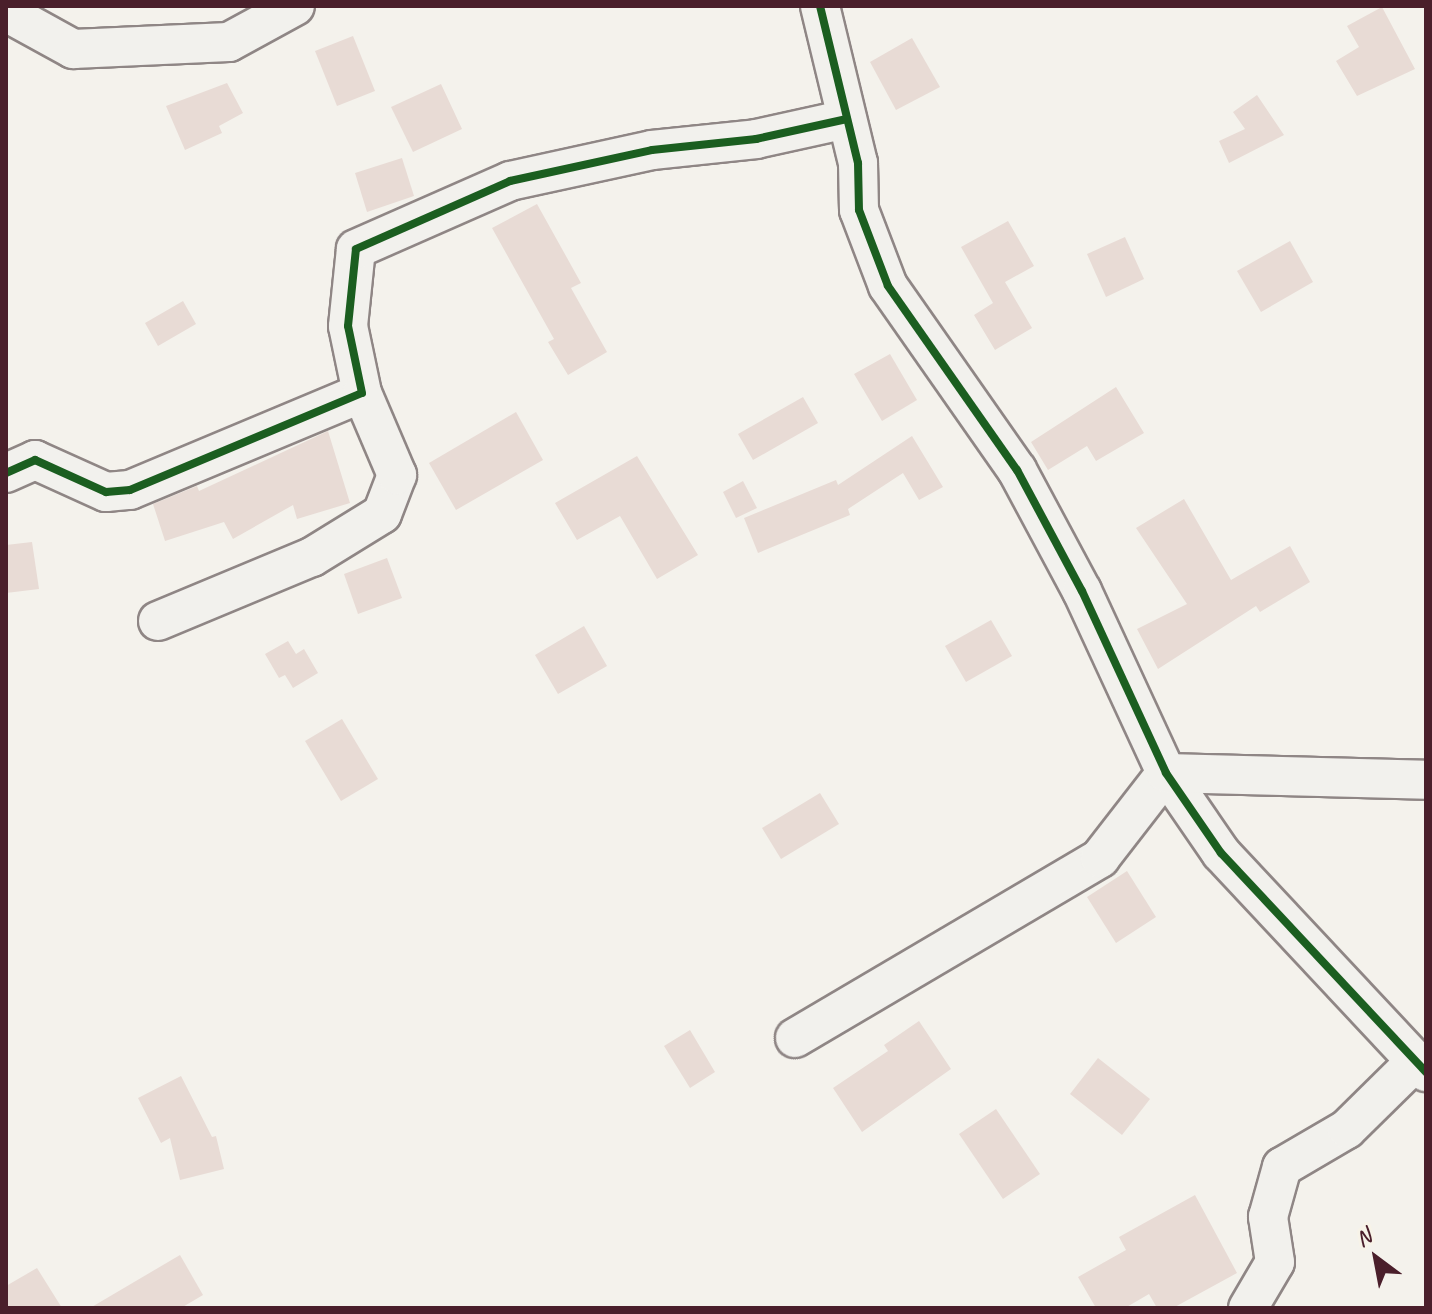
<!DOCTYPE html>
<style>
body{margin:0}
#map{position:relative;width:1432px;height:1314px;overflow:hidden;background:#f4f2ec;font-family:Caveat,sans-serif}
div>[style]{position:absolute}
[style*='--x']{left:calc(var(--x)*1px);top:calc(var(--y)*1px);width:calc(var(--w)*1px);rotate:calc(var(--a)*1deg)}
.building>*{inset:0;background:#e8dbd5}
.roads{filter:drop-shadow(2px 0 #8f8685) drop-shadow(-2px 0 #8f8685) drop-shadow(0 2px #8f8685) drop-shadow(0 -2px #8f8685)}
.minor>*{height:38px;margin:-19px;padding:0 19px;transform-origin:19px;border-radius:19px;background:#f2f1ed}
.cycleway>*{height:8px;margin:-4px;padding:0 4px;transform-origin:4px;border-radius:4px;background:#1b5e20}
span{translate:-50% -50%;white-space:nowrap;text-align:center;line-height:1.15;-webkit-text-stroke:6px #f7f3e8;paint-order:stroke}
.frame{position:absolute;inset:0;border:8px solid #4a1f2b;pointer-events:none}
.north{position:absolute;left:1336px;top:1218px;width:80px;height:80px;-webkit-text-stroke:6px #f7f3e8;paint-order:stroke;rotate:328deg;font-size:22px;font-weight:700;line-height:32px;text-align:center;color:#4a1f2b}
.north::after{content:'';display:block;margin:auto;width:28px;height:36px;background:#4a1f2b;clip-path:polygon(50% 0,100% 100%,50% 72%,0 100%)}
</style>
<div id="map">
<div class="building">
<i style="clip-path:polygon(1382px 7px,1415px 69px,1357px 96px,1336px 61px,1359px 47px,1347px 26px)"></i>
<i style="clip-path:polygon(353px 36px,375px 91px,337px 106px,315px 51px)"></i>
<i style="clip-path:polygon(912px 38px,940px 87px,896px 110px,870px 62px)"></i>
<i style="clip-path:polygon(227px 83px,243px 113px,219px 126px,222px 133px,185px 150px,166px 106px)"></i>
<i style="clip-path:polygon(441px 84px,462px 129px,413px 152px,391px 107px)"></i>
<i style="clip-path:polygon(1257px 95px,1284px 135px,1229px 163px,1219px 141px,1245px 129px,1233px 112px)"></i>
<i style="clip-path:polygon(402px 158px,414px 196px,367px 212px,355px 173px)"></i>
<i style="clip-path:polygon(537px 204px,581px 283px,571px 288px,607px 352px,568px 375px,548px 342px,554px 339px,492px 228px)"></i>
<i style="clip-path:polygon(1008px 221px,1034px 266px,1005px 282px,1032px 328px,995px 350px,974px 315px,993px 303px,961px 247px)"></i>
<i style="clip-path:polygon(1125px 237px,1144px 279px,1106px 297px,1087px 254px)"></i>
<i style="clip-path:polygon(1290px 241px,1313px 282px,1261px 312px,1237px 271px)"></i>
<i style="clip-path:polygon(183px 301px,196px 324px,158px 346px,145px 323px)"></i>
<i style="clip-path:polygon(890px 354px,917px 400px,882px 421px,854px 374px)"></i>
<i style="clip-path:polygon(1116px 387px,1144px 433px,1096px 461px,1087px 446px,1048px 470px,1031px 442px)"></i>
<i style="clip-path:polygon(803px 397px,818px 423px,753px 460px,738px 434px)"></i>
<i style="clip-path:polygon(516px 412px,543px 460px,456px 510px,429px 463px)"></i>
<i style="clip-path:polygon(328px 431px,350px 503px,297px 519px,293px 505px,233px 539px,224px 522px,165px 541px,153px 504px,197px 486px,199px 491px)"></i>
<i style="clip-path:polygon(912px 436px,943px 487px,919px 500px,903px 473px,848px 509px,850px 515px,758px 553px,744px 518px,836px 480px,838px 485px)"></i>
<i style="clip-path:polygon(637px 456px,698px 555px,657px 579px,620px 516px,577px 540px,555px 503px)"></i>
<i style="clip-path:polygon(743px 481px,757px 508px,736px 518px,723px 492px)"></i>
<i style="clip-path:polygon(1184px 499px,1231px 580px,1290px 546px,1310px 582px,1260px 612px,1256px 606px,1158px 669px,1137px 629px,1187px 604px,1136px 528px)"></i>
<i style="clip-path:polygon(32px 542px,39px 589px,6px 593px,6px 545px)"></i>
<i style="clip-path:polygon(387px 558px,402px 598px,358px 614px,344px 574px)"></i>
<i style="clip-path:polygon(991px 620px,1012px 656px,966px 682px,945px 646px)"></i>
<i style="clip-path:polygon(584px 626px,607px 666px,558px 694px,535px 655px)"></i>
<i style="clip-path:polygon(288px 641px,296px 654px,304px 649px,318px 673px,293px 688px,285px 675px,279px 678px,265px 654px)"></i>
<i style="clip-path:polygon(342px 719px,378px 779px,341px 801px,305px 741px)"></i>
<i style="clip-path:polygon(820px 793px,839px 824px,781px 859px,762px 828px)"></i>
<i style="clip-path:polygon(1127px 871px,1156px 917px,1116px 943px,1087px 897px)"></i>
<i style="clip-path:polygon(919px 1021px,951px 1069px,862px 1132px,833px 1088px,888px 1051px,884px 1045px)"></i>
<i style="clip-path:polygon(690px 1030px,715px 1072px,690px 1088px,664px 1046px)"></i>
<i style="clip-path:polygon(1098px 1058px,1150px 1099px,1122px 1135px,1070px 1094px)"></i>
<i style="clip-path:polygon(181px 1076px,212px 1137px,216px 1136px,224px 1169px,180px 1180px,170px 1138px,161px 1143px,138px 1098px)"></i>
<i style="clip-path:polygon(996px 1109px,1040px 1174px,1003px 1199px,959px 1134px)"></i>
<i style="clip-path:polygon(1195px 1195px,1237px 1273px,1173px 1308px,1157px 1308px,1149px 1294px,1125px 1308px,1096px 1308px,1078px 1277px,1126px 1250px,1119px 1237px)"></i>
<i style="clip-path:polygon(180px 1255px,203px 1295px,181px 1308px,90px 1308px)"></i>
<i style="clip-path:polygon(37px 1268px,62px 1308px,6px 1308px,6px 1286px)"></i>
</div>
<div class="roads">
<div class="minor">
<i style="--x:820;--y:6;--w:162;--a:76.4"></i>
<i style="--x:858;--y:163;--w:47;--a:88.8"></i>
<i style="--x:859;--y:210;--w:81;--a:69.1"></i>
<i style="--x:888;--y:286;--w:225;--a:55"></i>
<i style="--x:1017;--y:470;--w:137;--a:61.8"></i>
<i style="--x:1082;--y:591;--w:200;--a:65.2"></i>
<i style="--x:1166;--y:773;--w:97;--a:55.5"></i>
<i style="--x:1221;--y:853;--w:300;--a:46.9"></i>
<i style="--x:6;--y:12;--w:77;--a:28.9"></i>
<i style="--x:73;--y:49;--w:156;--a:-2.6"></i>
<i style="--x:229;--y:42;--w:75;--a:-28.6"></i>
<i style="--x:6;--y:473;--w:32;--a:-24"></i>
<i style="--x:35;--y:460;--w:78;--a:24.3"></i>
<i style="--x:106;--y:492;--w:24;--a:-5"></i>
<i style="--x:130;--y:490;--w:251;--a:-22.7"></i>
<i style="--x:362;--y:393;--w:68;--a:-101.8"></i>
<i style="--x:348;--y:326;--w:77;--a:-84.1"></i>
<i style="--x:356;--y:249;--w:168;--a:-23.8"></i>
<i style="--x:510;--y:181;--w:145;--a:-12.3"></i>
<i style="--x:652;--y:150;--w:105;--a:-6"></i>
<i style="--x:756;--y:139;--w:93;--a:-12.4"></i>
<i style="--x:158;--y:621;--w:167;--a:-22.6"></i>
<i style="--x:312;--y:557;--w:82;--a:-31.6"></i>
<i style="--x:382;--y:514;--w:42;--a:-69"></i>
<i style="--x:397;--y:475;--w:89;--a:-113.1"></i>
<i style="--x:795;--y:1038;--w:354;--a:-30.5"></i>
<i style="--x:1100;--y:858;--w:108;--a:-52.2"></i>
<i style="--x:1166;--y:773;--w:260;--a:1.5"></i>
<i style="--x:1248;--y:1308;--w:53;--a:-59.6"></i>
<i style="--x:1275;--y:1262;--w:46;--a:-98.8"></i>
<i style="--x:1268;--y:1217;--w:52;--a:-74.4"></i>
<i style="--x:1282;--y:1167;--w:75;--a:-30.3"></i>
<i style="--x:1347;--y:1129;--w:98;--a:-44.6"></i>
</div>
</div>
<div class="cycleway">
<i style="--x:820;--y:6;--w:162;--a:76.4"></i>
<i style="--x:858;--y:163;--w:47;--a:88.8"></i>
<i style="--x:859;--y:210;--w:81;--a:69.1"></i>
<i style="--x:888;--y:286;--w:225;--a:55"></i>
<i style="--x:1017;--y:470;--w:137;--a:61.8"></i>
<i style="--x:1082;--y:591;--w:200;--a:65.2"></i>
<i style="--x:1166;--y:773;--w:97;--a:55.5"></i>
<i style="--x:1221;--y:853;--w:300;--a:46.9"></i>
<i style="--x:6;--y:473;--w:32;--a:-24"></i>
<i style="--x:35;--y:460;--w:78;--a:24.3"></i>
<i style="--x:106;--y:492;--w:24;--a:-5"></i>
<i style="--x:130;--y:490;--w:251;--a:-22.7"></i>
<i style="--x:362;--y:393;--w:68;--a:-101.8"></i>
<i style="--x:348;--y:326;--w:77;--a:-84.1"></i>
<i style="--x:356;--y:249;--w:168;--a:-23.8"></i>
<i style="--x:510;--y:181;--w:145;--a:-12.3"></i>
<i style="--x:652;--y:150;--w:105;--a:-6"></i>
<i style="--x:756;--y:139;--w:93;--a:-12.4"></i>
</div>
<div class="frame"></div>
<div class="north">N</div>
</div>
